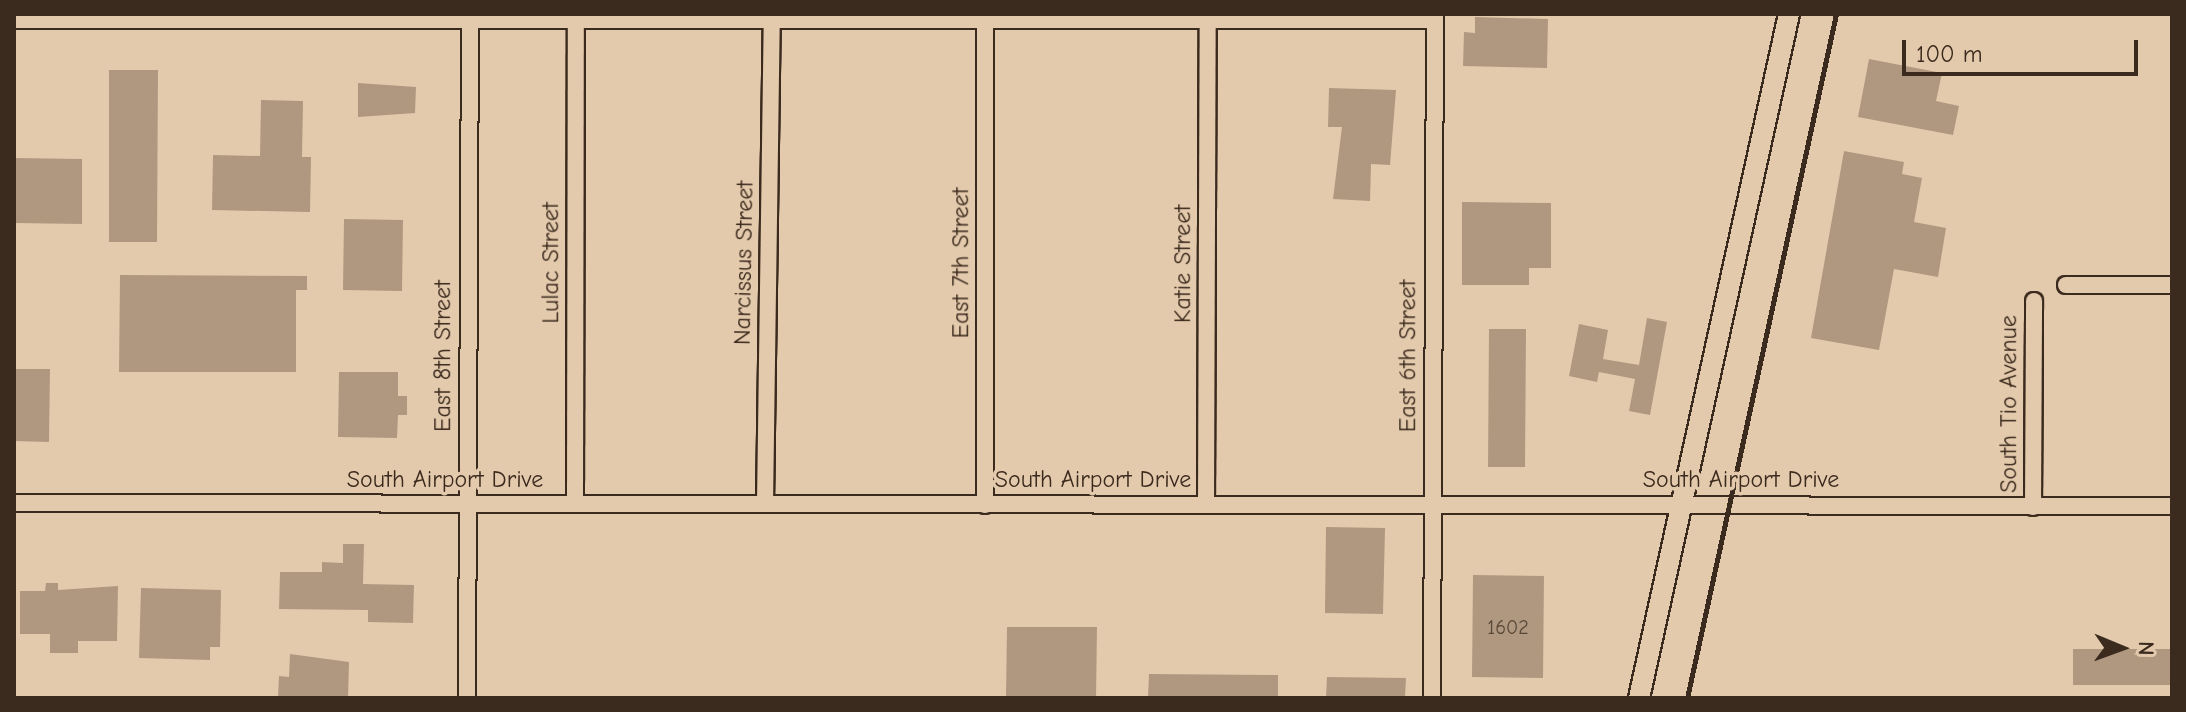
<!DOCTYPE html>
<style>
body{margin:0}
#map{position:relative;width:2186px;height:712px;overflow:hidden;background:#e4caac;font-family:"Comic Neue",sans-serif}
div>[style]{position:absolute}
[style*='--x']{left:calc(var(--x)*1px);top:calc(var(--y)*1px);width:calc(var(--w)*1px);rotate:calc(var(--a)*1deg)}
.building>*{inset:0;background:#b09880}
.roads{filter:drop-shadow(2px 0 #3b2a1e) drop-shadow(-2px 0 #3b2a1e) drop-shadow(0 2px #3b2a1e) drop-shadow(0 -2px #3b2a1e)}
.minor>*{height:16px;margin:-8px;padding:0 8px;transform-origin:8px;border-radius:8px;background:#e4caac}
.major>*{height:20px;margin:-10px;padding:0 10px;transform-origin:10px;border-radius:10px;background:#e4caac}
.rail>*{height:5px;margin:-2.5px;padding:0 2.5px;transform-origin:2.5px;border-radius:2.5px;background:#3b2a1e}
span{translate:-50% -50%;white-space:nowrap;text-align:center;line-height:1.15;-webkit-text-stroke:7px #e4caac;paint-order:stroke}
.number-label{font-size:20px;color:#584636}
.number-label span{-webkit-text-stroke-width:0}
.street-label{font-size:24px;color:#3b2a1e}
.frame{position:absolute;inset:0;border:16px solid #3b2a1e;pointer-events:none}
.north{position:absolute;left:2082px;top:608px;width:80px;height:80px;-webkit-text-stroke:6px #e4caac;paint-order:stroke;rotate:91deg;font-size:22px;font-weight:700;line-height:32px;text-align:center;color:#3b2a1e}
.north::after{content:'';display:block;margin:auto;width:28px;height:36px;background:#3b2a1e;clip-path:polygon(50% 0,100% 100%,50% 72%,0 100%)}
.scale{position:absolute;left:1902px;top:40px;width:236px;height:36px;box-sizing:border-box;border:4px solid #3b2a1e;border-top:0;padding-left:10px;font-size:24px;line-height:28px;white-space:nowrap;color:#3b2a1e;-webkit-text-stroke:6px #e4caac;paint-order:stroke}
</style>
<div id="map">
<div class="building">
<i style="clip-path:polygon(1475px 17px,1548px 19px,1547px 68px,1463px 66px,1464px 32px,1475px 33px)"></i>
<i style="clip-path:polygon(1869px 59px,1942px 73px,1936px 101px,1959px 106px,1953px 135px,1858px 117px)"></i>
<i style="clip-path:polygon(109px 70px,158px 70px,157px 242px,109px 242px)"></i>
<i style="clip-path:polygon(358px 83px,416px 87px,415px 113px,358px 117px)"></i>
<i style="clip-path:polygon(1329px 88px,1396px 90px,1390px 165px,1371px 164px,1370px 201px,1333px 199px,1342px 127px,1328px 127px)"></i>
<i style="clip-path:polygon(261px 100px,303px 101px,302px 157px,311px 157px,310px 212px,212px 210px,213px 155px,260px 156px)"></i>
<i style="clip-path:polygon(1844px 151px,1904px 162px,1902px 174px,1922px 178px,1914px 222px,1946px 228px,1938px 277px,1894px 269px,1879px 350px,1811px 338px)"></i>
<i style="clip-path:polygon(14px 158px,82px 159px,82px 224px,14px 223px)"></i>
<i style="clip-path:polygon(1462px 202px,1551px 203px,1551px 268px,1529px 268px,1529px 285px,1462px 285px)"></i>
<i style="clip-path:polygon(344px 219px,403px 220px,402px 291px,343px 290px)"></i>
<i style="clip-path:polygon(120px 275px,307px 276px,307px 290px,296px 290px,296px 372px,119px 372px)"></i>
<i style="clip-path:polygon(1647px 318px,1667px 322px,1650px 415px,1629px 411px,1635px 379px,1599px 372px,1597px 382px,1569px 376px,1579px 324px,1608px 330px,1603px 359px,1639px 365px)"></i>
<i style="clip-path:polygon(1489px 329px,1526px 329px,1525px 467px,1488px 467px)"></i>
<i style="clip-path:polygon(14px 369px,50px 369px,49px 442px,14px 441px)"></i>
<i style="clip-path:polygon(339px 372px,398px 372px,398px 396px,407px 396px,407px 415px,398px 415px,397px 438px,338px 437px)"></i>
<i style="clip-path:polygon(1326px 527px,1385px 528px,1383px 614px,1325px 613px)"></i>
<i style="clip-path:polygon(343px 544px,364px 544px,363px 584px,414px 585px,413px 623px,368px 622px,368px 610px,279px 609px,280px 572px,322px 572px,322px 562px,343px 563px)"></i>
<i style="clip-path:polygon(1473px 575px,1544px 576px,1543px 678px,1472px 677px)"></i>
<i style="clip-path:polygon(46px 583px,58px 583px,58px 590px,118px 586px,117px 641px,78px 641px,78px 653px,50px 653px,50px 634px,20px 634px,20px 591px,45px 591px)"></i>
<i style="clip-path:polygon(141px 588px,221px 590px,220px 647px,210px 647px,210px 660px,139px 658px)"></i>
<i style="clip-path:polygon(1007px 627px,1097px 627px,1096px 698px,1006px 698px)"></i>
<i style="clip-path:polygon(2073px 649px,2172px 649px,2172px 685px,2073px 685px)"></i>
<i style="clip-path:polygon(290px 654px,349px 662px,348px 698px,278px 698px,279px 676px,289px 677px)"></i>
<i style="clip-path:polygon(1149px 674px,1278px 675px,1278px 698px,1148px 698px)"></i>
<i style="clip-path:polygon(1327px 677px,1406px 678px,1405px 698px,1326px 698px)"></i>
</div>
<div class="roads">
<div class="minor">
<i style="--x:14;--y:20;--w:1421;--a:0"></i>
<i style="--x:2066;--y:285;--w:106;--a:0"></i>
<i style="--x:14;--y:503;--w:2158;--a:0.08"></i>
<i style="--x:575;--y:504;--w:482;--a:-89.9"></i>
<i style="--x:765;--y:504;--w:481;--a:-89.2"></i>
<i style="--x:1206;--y:504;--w:480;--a:-89.8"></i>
<i style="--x:985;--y:505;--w:483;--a:-90"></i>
<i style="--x:2033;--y:507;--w:206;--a:-89.7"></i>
<i style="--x:467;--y:698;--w:684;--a:-89.75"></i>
<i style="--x:1432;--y:698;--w:684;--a:-89.75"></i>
</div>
<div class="major">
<i style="--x:1639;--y:698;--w:700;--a:-77.63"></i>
</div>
</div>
<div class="rail">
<i style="--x:1687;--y:698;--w:700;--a:-77.71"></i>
</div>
<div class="number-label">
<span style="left:1508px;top:627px">1602</span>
</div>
<div class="street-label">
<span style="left:551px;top:263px;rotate:-90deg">Lulac Street</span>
<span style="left:744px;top:263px;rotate:-89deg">Narcissus Street</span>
<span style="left:961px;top:263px;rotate:-90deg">East 7th Street</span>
<span style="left:1183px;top:264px;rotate:-90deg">Katie Street</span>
<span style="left:443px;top:356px;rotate:-90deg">East 8th Street</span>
<span style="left:1408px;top:356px;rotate:-90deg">East 6th Street</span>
<span style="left:2009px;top:404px;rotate:-90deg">South Tio Avenue</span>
<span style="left:445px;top:480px">South Airport Drive</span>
<span style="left:1093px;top:480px">South Airport Drive</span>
<span style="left:1741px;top:480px">South Airport Drive</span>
</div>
<div class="frame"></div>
<div class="north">N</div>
<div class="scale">100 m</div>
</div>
